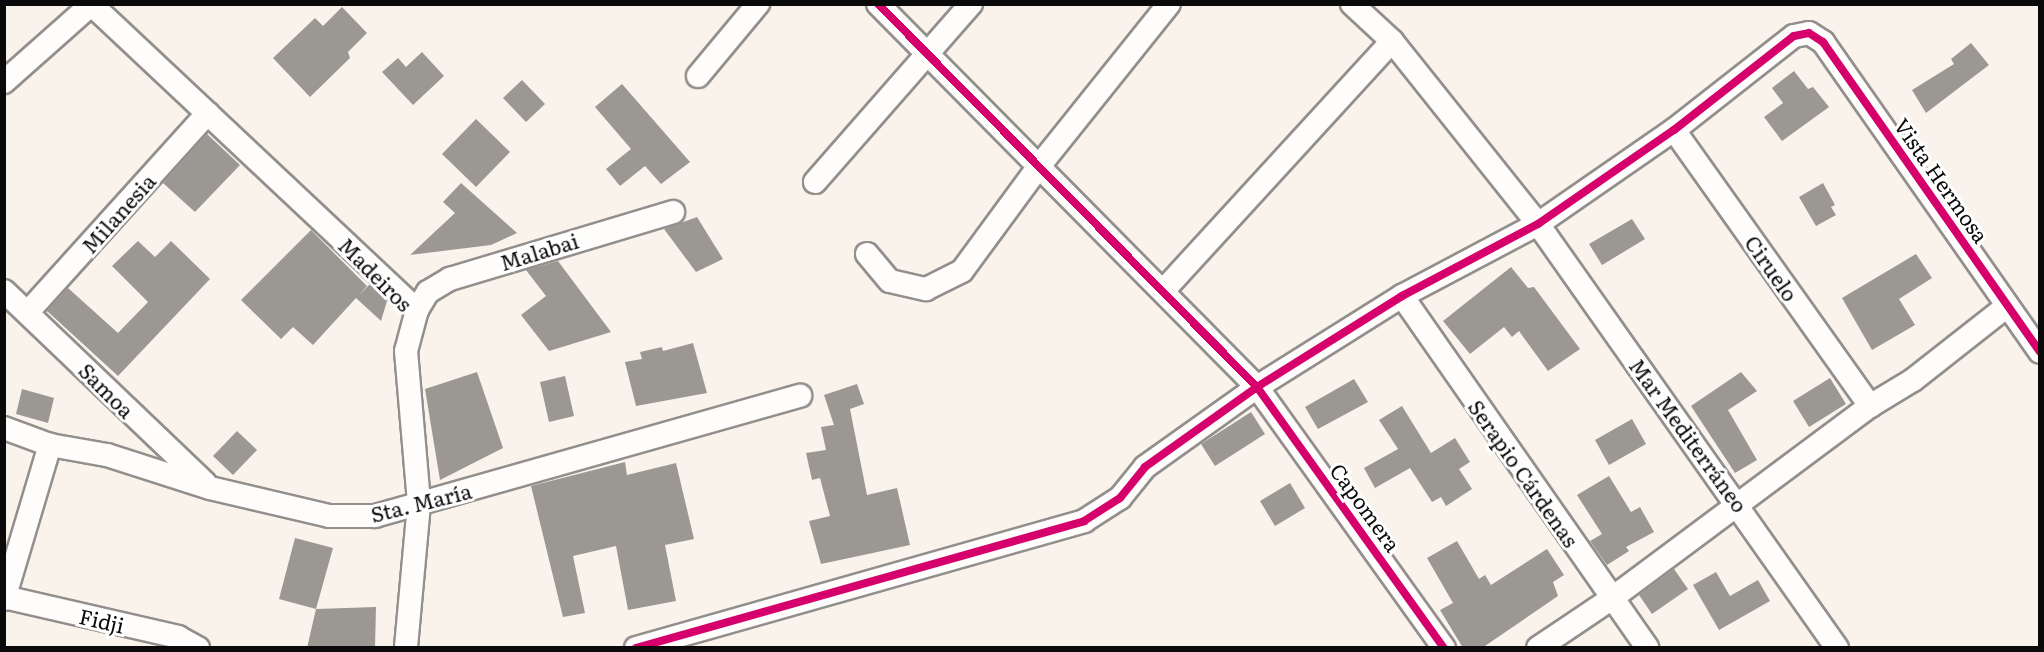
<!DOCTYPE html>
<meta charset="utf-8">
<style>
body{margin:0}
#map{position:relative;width:2044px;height:652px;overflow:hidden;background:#f9f3ec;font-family:Literata,serif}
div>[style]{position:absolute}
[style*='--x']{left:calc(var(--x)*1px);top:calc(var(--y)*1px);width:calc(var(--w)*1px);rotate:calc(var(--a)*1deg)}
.building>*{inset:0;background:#9b9793}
.roads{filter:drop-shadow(2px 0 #928f8c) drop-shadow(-2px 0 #928f8c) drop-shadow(0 2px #928f8c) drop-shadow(0 -2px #928f8c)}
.minor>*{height:22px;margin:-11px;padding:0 11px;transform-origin:11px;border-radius:11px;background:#fefdfc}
.cycleway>*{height:8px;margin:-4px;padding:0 4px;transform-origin:4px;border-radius:4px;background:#d6006c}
span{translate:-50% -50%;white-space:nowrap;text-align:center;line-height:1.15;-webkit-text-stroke:6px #fff;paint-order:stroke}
.street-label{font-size:21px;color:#0a0a0a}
.frame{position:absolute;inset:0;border:6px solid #0a0a0a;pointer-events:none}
</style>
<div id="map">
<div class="building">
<i style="clip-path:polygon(342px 7px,367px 33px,348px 52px,350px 58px,310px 97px,273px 58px,315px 18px,323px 26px)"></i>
<i style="clip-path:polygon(1971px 43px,1989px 65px,1926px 113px,1912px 90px,1954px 64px,1951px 59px)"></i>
<i style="clip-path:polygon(422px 52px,444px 76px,413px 105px,382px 72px,398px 58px,406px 67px)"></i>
<i style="clip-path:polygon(1794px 71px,1808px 89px,1813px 87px,1829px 107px,1782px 141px,1764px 117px,1783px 103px,1772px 88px)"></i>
<i style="clip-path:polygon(522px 80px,545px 104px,526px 122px,503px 98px)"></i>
<i style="clip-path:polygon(622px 84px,690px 162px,661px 184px,645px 166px,620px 186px,606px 169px,631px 149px,595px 107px)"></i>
<i style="clip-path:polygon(476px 119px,510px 152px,476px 187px,442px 154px)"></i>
<i style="clip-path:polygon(207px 134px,240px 165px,195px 212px,163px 183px)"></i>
<i style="clip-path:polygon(461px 183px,517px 233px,491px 245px,410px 255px,455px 213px,443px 202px)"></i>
<i style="clip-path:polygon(1823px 183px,1835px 205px,1831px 207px,1836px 215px,1816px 226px,1799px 197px)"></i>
<i style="clip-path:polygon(697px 217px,723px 259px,696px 272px,664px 229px)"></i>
<i style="clip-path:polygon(1632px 219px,1645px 239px,1602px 265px,1589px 244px)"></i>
<i style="clip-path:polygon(311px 230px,367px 286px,359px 295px,370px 284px,387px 301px,381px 321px,356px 298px,313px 345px,293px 327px,281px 339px,241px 300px)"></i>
<i style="clip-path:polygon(138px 241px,155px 257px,171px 241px,210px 279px,118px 376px,47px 311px,68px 288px,118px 333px,148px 302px,112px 266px)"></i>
<i style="clip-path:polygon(1916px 254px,1932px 278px,1899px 299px,1915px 325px,1872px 350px,1842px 298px)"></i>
<i style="clip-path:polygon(558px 261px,611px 332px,549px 351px,521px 315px,546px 296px,526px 270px)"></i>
<i style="clip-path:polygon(1511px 267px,1528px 288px,1534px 287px,1580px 349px,1548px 371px,1519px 331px,1512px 337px,1504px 327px,1470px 354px,1443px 321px)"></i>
<i style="clip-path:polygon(693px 343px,707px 393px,636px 406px,625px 362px,642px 359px,640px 352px,662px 347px,663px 351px)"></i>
<i style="clip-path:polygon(477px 372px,503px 448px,440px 480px,425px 389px)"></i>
<i style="clip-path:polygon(1741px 372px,1757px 391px,1728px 410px,1757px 460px,1735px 473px,1691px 406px)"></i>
<i style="clip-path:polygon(565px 376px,574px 416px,549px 422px,540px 382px)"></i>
<i style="clip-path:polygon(1830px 378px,1846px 404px,1809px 427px,1793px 401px)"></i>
<i style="clip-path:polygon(1354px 379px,1368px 402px,1318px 429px,1305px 407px)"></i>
<i style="clip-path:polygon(857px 384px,864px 404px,850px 409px,867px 495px,897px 488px,910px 545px,821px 564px,809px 521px,830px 516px,820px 478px,812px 480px,806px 453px,826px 450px,821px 427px,834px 425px,824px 395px)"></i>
<i style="clip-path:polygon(22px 389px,54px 398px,48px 423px,16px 414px)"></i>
<i style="clip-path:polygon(1402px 406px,1431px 453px,1455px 438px,1470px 462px,1459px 469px,1472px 489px,1446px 506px,1441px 497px,1432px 502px,1410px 468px,1375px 488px,1364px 468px,1398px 449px,1379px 420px)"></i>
<i style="clip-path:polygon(1251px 412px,1265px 434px,1215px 466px,1201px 444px)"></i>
<i style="clip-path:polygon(1632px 419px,1646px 444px,1609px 465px,1595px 440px)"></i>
<i style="clip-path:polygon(237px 431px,257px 450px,233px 475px,213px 456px)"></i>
<i style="clip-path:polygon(625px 462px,627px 475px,676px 463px,694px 539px,665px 545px,676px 601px,628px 610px,616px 546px,573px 556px,585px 613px,563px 617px,531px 486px)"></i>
<i style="clip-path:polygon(1609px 476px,1631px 512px,1640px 507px,1654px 532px,1626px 547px,1629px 551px,1607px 565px,1590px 541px,1602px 534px,1577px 495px)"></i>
<i style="clip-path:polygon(1290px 483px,1305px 508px,1275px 526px,1260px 501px)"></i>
<i style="clip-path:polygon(295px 538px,333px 548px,316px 609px,279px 599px)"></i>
<i style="clip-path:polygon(1457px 541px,1479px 579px,1485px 575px,1491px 585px,1547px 549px,1564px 575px,1553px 582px,1558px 596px,1482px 648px,1463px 648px,1440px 610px,1453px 603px,1427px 558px)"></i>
<i style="clip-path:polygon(1674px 569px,1688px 589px,1652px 614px,1639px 595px)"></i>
<i style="clip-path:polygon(1716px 572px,1730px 596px,1758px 580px,1770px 601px,1719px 630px,1693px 585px)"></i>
<i style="clip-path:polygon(376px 607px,375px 648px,307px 648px,316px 609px)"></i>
</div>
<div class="roads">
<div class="minor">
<i style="--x:91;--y:4;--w:447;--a:43.2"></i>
<i style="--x:417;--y:310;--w:42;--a:105"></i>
<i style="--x:406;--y:351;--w:154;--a:85.1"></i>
<i style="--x:419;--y:504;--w:145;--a:95.2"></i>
<i style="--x:878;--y:4;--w:539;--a:45.3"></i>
<i style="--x:1257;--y:387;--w:321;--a:54.4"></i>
<i style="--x:1352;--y:4;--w:54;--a:42.8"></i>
<i style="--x:1392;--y:41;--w:234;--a:51.4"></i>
<i style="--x:1538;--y:224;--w:519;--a:54.81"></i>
<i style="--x:698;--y:76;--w:94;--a:-50.2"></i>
<i style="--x:4;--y:82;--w:118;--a:-41.6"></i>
<i style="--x:1674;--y:130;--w:339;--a:54.6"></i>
<i style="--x:815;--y:182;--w:237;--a:-48.8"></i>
<i style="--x:867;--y:254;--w:35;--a:50"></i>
<i style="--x:890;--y:281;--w:37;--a:13"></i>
<i style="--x:926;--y:289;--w:40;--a:-26.6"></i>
<i style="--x:962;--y:271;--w:132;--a:-53.7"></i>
<i style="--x:1040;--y:165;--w:206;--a:-51.3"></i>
<i style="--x:4;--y:291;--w:278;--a:43.7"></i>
<i style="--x:1163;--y:291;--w:339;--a:-47.5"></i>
<i style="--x:1402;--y:296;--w:429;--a:55.1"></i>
<i style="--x:417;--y:310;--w:21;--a:-59"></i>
<i style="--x:428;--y:292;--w:26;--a:-31"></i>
<i style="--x:450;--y:279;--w:233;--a:-16.7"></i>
<i style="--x:28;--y:312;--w:268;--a:-47.9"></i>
<i style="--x:4;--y:428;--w:49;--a:20.3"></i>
<i style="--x:50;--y:445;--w:58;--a:10"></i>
<i style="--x:107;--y:455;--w:108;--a:17.8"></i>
<i style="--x:210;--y:488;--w:122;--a:13.2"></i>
<i style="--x:329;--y:516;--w:46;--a:0"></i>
<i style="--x:375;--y:516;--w:442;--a:-15.8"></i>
<i style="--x:4;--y:597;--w:179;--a:12.9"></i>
<i style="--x:178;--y:637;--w:23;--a:29"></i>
<i style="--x:4;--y:599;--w:161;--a:-73.4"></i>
<i style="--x:636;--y:648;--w:466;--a:-15.8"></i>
<i style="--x:1084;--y:521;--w:43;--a:-32.6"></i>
<i style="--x:1120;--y:498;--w:40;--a:-51"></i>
<i style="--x:1145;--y:467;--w:138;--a:-35.5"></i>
<i style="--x:1257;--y:387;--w:171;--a:-32.1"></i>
<i style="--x:1402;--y:296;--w:154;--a:-27.9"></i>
<i style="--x:1538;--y:224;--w:165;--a:-34.7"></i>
<i style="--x:1674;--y:130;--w:152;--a:-38.1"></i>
<i style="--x:1794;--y:36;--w:15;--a:-11"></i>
<i style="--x:1809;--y:33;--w:17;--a:33"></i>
<i style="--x:1823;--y:42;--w:378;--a:55"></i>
<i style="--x:1538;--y:648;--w:88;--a:-33.9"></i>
<i style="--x:1611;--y:599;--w:323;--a:-36.7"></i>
<i style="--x:1870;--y:406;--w:50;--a:-31.2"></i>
<i style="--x:1913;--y:380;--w:120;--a:-38.2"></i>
</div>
</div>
<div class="cycleway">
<i style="--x:878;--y:4;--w:539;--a:45.3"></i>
<i style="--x:1257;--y:387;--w:321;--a:54.4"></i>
<i style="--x:636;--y:648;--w:466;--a:-15.8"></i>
<i style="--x:1084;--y:521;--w:43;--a:-32.6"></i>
<i style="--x:1120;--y:498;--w:40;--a:-51"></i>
<i style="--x:1145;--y:467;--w:138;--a:-35.5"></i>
<i style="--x:1257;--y:387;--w:171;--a:-32.1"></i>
<i style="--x:1402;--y:296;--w:154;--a:-27.9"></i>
<i style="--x:1538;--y:224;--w:165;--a:-34.7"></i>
<i style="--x:1674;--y:130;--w:152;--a:-38.1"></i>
<i style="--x:1794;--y:36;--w:15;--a:-11"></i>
<i style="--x:1809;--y:33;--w:17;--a:33"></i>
<i style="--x:1823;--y:42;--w:378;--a:55"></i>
</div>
<div class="street-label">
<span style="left:1942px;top:180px;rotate:55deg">Vista Hermosa</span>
<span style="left:118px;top:213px;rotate:-48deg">Milanesia</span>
<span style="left:539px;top:251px;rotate:-17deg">Malabai</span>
<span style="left:1772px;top:268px;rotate:55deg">Ciruelo</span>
<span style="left:376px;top:274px;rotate:45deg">Madeiros</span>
<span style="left:107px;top:390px;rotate:45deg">Samoa</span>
<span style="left:1689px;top:435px;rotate:54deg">Mar Mediterráneo</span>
<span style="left:1524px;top:473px;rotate:55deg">Serapio Cárdenas</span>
<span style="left:421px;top:502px;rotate:-14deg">Sta. María</span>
<span style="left:1366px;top:507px;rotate:54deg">Capomera</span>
<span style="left:102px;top:620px;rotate:13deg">Fidji</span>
</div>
<div class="frame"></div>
</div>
